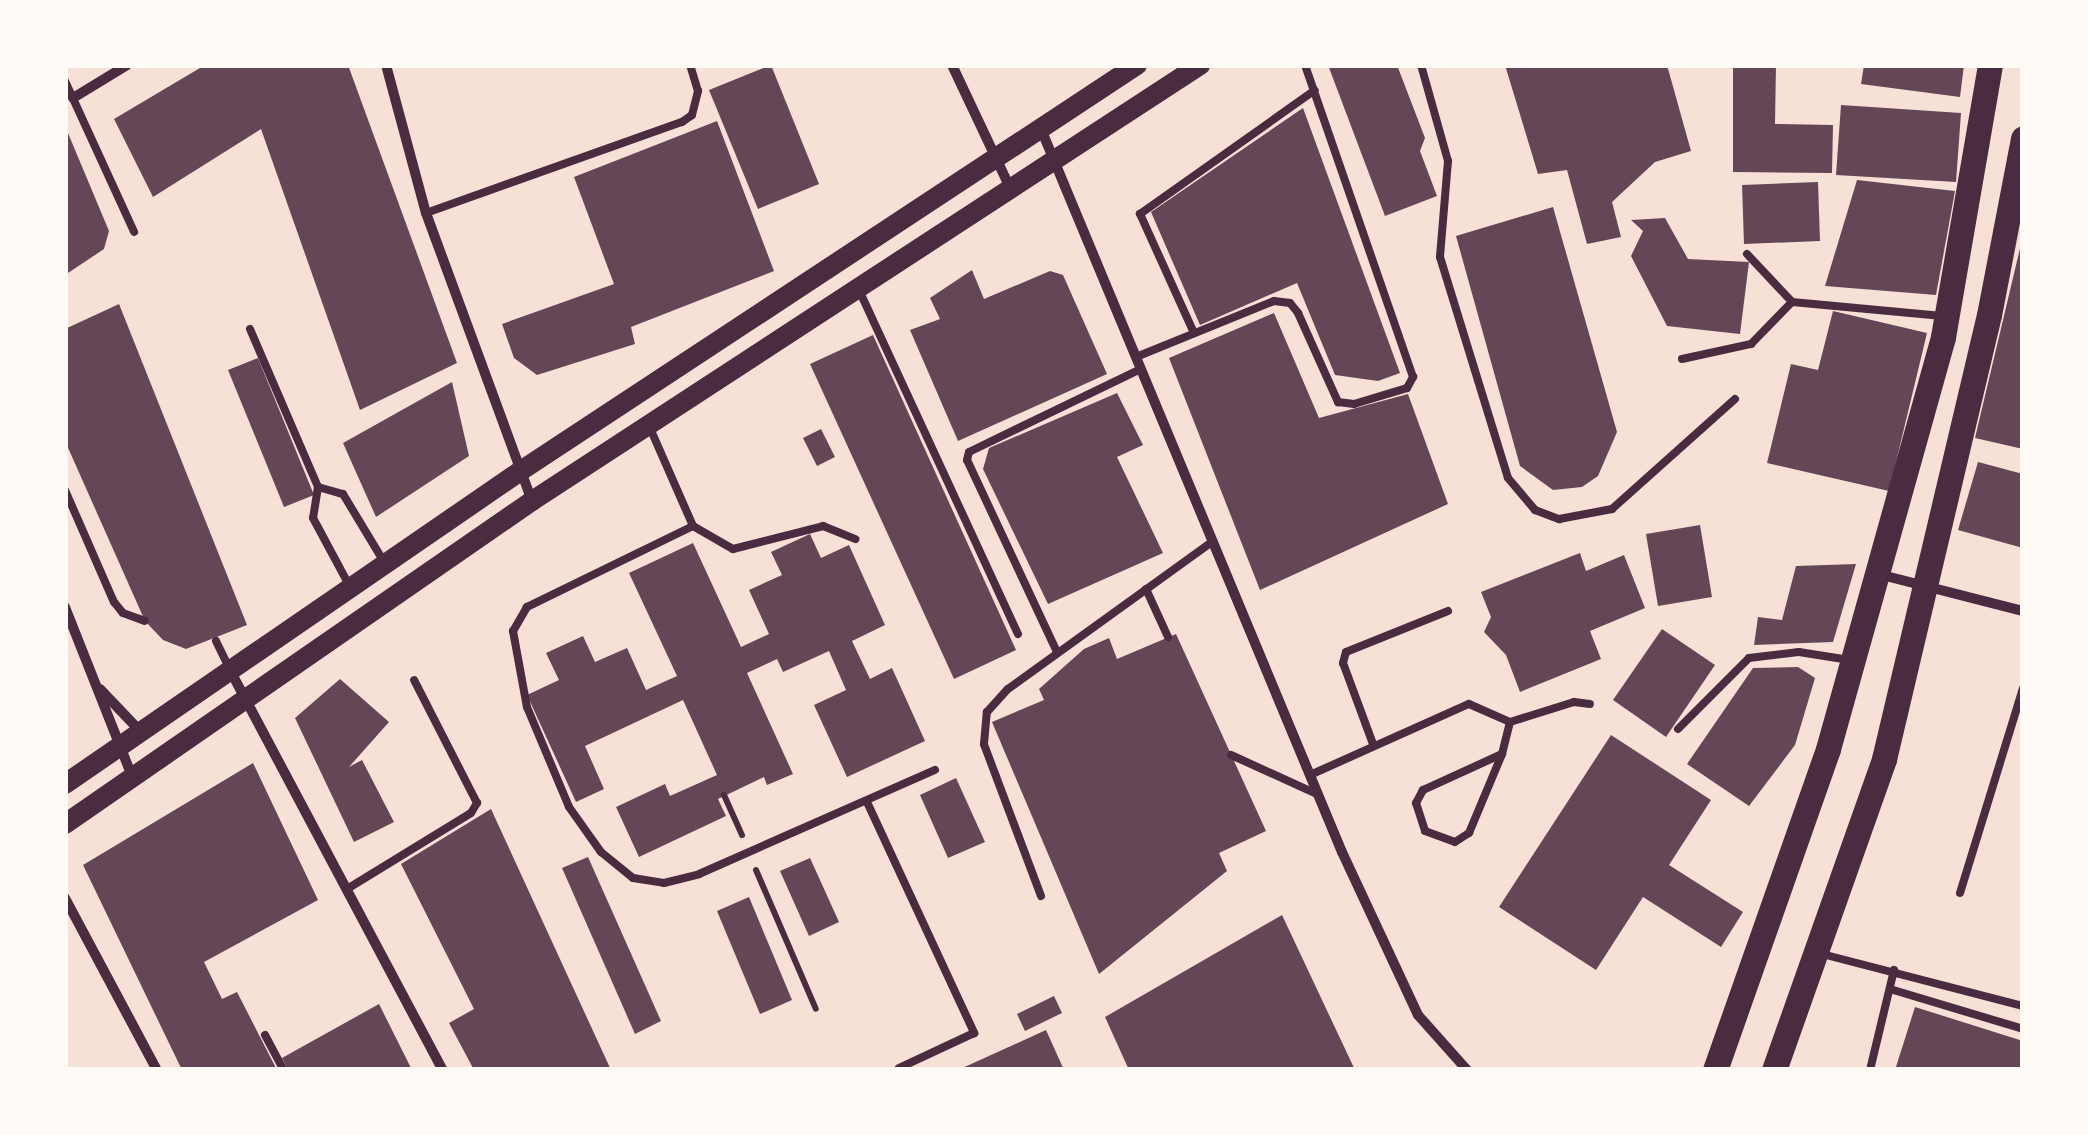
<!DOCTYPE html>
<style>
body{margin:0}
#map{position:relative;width:2088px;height:1135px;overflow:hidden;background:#f7e1d7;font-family:"Nunito Sans",sans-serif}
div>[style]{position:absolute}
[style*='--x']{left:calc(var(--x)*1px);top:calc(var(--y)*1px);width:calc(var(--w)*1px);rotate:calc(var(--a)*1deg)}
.building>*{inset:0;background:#644757}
.path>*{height:6px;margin:-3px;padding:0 3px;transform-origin:3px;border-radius:3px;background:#4a2c40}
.service>*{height:8px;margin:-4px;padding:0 4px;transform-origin:4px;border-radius:4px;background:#4a2c40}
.minor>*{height:10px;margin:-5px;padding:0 5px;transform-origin:5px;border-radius:5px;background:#4a2c40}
.secondary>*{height:20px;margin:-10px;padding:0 10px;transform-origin:10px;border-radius:10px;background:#4a2c40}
.primary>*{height:25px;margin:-12.5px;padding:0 12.5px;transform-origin:12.5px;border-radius:12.5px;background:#4a2c40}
span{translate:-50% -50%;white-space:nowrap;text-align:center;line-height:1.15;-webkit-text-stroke:10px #fffaf5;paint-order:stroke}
.frame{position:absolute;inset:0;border:68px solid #fffaf5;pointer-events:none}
</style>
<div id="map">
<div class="building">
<i style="clip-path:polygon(205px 65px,348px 65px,457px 363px,360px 410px,261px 129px,153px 197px,114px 119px)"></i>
<i style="clip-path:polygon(771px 65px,819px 184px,758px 209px,709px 90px)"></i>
<i style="clip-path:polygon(1328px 65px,1397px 65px,1425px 138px,1420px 151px,1437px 196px,1385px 216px)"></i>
<i style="clip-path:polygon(1505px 65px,1667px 65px,1691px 151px,1655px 162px,1612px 202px,1621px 237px,1587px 244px,1567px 170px,1538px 174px)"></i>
<i style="clip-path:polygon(1733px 65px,1776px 65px,1775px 124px,1833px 125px,1832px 173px,1733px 172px)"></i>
<i style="clip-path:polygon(1864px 65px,1964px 65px,1960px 97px,1861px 84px)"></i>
<i style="clip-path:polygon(1841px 105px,1961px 113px,1956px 182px,1836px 175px)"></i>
<i style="clip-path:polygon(1303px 108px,1400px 373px,1378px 381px,1335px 375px,1297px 283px,1200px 325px,1151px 212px)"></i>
<i style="clip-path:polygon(717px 121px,774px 271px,631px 327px,635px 344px,537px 375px,514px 358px,502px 324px,614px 284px,574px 177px)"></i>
<i style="clip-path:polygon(65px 126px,109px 231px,104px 249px,65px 275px)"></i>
<i style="clip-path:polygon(1857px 180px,1955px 191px,1936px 295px,1825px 286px)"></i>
<i style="clip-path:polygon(1818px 182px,1820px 241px,1744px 244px,1742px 185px)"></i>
<i style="clip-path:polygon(1553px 207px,1617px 432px,1598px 476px,1582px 487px,1553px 490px,1520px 466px,1456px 236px)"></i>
<i style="clip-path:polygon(1665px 218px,1688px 259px,1749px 262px,1740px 334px,1667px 326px,1631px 256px,1643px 231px,1631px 220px)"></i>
<i style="clip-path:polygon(2022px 240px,2023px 241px,2023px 449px,1975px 438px)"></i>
<i style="clip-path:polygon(972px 270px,984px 299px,1050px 271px,1063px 275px,1107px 374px,958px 441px,910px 330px,940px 319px,930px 298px)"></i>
<i style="clip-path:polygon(119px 304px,247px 625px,186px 649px,163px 640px,145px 621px,65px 441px,65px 329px)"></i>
<i style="clip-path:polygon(1833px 311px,1927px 333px,1889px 491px,1767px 463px,1791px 364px,1818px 370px)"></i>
<i style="clip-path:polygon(1274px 313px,1319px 418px,1408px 394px,1448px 504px,1260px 590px,1169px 358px)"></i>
<i style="clip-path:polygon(873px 335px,1016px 650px,954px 679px,810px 364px)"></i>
<i style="clip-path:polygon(258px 358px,314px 495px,284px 507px,228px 370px)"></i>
<i style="clip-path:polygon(452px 382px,469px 456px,376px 517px,343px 443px)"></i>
<i style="clip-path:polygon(1117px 393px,1143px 445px,1117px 457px,1163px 553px,1048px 604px,983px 469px,989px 448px)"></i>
<i style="clip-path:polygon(821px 429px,835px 457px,817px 466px,803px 438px)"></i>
<i style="clip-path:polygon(1978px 462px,2023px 474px,2023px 548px,1958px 530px)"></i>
<i style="clip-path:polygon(1700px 525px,1712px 597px,1658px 606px,1646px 534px)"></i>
<i style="clip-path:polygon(810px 534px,821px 558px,849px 545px,885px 625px,852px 641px,870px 679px,892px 668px,925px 741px,847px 777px,814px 705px,846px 690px,829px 651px,783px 672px,777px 659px,747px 673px,793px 774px,767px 785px,764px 777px,718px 799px,726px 816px,639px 857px,616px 807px,665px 784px,670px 796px,717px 775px,683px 700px,585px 746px,604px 789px,576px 802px,527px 695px,559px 680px,546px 653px,583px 636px,595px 662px,627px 648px,646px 690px,677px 676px,629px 573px,693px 543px,741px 647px,769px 634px,749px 590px,782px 575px,771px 552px)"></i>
<i style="clip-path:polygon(1580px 553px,1586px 571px,1624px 555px,1645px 608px,1590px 631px,1601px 659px,1520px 692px,1506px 655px,1484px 632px,1491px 617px,1481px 592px)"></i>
<i style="clip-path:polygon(1856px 564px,1833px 642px,1754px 645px,1758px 617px,1782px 620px,1796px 566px)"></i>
<i style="clip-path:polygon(1662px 629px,1715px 665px,1666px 737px,1613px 700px)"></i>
<i style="clip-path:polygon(1176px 634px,1266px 831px,1219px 853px,1227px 871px,1099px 974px,992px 722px,1044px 700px,1039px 689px,1084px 649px,1109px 638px,1117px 659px)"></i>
<i style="clip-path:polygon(1798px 667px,1815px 678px,1795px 745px,1749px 806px,1687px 764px,1753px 668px)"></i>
<i style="clip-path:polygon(340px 679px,389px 722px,349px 767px,362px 760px,394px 822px,354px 842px,295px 718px)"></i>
<i style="clip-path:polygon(1611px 735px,1711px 800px,1669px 865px,1743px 912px,1721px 947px,1643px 897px,1596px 970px,1499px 907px)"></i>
<i style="clip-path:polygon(253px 763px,318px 900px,204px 962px,222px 999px,237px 992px,277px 1070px,182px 1070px,83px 865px)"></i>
<i style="clip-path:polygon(956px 778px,985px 842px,948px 858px,920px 795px)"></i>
<i style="clip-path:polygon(491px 809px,611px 1070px,474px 1070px,449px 1023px,474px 1009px,401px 864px)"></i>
<i style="clip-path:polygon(588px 857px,661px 1021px,635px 1034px,562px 868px)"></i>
<i style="clip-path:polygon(810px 858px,839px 922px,809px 936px,780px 871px)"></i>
<i style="clip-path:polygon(749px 897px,792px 1000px,760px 1014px,717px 911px)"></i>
<i style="clip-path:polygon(1282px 915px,1355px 1070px,1129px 1070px,1105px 1017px)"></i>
<i style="clip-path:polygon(1054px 996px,1062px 1013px,1025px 1031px,1017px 1014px)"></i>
<i style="clip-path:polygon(379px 1004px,412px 1070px,288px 1070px,282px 1058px)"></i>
<i style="clip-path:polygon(1915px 1007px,2023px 1041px,2023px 1070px,1895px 1070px)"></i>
<i style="clip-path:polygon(1046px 1030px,1064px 1070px,958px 1070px)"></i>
</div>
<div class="path">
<i style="--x:724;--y:795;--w:44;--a:65.8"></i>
<i style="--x:756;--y:870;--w:151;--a:66.7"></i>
</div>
<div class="service">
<i style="--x:1421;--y:65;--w:100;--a:74.3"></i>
<i style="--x:1448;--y:161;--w:96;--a:94.8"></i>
<i style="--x:1440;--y:257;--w:231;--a:72.9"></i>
<i style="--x:1508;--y:478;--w:42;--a:49.8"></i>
<i style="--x:1535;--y:510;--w:26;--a:21"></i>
<i style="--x:1559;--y:519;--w:54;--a:-10.7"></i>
<i style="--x:1612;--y:509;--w:165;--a:-41.8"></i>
<i style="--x:65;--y:81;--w:166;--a:65.4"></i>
<i style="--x:426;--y:213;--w:272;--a:-19.6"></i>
<i style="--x:682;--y:122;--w:12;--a:-35"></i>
<i style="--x:692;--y:115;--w:25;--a:-76"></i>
<i style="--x:698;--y:91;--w:27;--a:-107"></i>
<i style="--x:1747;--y:254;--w:66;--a:46.8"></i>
<i style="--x:859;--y:290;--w:379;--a:65.2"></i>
<i style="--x:250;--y:329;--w:172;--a:66.7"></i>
<i style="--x:318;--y:487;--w:31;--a:99"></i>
<i style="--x:313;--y:518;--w:76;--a:61.8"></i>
<i style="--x:1194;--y:333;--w:131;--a:-114.4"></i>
<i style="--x:1140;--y:214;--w:214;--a:-35.3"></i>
<i style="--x:1136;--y:357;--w:149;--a:-22.1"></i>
<i style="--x:1274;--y:301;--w:16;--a:7"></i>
<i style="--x:1290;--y:303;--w:13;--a:51"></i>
<i style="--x:1298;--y:313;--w:98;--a:65.8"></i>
<i style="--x:1338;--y:402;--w:16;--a:7"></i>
<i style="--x:1354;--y:404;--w:55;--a:-16.8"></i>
<i style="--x:1407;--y:388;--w:13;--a:-61"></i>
<i style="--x:1413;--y:377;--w:330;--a:-109.1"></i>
<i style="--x:1682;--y:359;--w:71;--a:-12.3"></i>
<i style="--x:1751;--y:344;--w:59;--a:-45.7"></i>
<i style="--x:1792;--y:302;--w:151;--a:5.3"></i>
<i style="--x:650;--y:428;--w:107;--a:66.3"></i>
<i style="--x:693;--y:526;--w:185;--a:154"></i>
<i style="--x:527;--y:607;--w:28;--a:120"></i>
<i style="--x:513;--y:631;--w:77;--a:79.6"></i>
<i style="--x:527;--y:707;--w:108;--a:67.2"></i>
<i style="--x:569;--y:807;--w:55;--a:54.6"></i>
<i style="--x:601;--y:852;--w:41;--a:39.1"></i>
<i style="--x:633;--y:878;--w:31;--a:9"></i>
<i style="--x:664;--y:883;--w:36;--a:-14"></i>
<i style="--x:699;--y:874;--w:258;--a:-23.8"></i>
<i style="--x:318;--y:487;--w:26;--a:16"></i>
<i style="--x:343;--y:494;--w:79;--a:58.9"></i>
<i style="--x:65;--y:490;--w:122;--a:66.4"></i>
<i style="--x:114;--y:602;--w:14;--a:51"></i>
<i style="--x:123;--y:613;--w:23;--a:20"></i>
<i style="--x:693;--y:526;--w:46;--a:29.9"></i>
<i style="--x:733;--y:549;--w:93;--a:-14.3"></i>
<i style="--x:823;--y:526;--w:35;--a:22"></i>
<i style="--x:1146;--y:589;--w:53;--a:65.4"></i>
<i style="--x:216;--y:641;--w:30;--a:64"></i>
<i style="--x:1057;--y:652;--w:212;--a:-115.1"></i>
<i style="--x:967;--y:460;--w:8;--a:-76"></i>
<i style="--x:969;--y:452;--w:191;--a:-25.8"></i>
<i style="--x:1678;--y:729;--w:100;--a:-45"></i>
<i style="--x:1749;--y:658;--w:50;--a:-6.8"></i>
<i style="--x:1799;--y:652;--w:51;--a:9.1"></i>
<i style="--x:1373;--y:744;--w:86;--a:-110.3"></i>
<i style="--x:1343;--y:663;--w:11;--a:-75"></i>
<i style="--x:1346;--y:652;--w:110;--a:-21.9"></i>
<i style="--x:1502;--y:754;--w:87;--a:155.5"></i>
<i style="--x:1423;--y:790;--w:15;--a:118"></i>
<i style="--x:1416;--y:803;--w:29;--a:72"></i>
<i style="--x:1425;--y:831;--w:32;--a:20"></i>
<i style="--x:1455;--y:842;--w:17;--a:-33"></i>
<i style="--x:1469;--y:833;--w:86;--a:-67.3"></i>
<i style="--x:1502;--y:754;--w:33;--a:-76"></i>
<i style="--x:1231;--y:755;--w:94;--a:24.4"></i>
<i style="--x:1310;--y:775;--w:174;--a:-24.1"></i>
<i style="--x:1469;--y:704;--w:45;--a:23.7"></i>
<i style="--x:1510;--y:722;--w:67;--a:-17.4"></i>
<i style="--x:1574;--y:702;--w:16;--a:7"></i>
<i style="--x:867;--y:802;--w:255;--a:65.1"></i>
<i style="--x:974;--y:1033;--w:83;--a:155"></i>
<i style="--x:347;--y:889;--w:145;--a:-31.5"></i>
<i style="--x:471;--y:813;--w:12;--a:-59"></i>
<i style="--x:477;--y:803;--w:138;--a:-117.1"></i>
<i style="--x:1960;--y:893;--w:214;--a:-72.9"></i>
<i style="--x:1041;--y:896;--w:162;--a:-110.6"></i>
<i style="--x:984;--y:744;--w:32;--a:-85"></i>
<i style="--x:987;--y:712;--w:31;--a:-48"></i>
<i style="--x:1008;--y:689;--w:253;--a:-35.8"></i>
<i style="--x:1822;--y:954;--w:208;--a:14.5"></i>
<i style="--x:1890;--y:989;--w:139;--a:16.7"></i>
<i style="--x:265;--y:1035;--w:40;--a:62"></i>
<i style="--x:1870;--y:1070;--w:103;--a:-76.5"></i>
</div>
<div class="minor">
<i style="--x:386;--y:65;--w:153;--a:74.9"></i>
<i style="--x:426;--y:213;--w:307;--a:69.8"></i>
<i style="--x:952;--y:65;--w:138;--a:64.7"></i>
<i style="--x:73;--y:98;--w:63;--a:-31.4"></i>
<i style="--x:1041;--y:129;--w:783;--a:67.4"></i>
<i style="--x:1342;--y:852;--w:180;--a:65"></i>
<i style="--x:1418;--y:1015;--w:74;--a:48.3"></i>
<i style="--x:1878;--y:574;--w:150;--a:14.3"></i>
<i style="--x:65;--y:607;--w:182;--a:68.4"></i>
<i style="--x:231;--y:672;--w:451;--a:62"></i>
<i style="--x:100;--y:689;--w:58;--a:46.4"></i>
<i style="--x:65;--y:898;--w:195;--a:61.9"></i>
</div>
<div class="secondary">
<i style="--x:65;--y:784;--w:551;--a:-34.5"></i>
<i style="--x:519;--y:472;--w:740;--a:-33.37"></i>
<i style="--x:65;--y:824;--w:568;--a:-34.67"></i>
<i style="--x:532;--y:501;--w:798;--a:-33.13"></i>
</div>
<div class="primary">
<i style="--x:1715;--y:1070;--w:340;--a:-70.6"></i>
<i style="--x:1828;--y:749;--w:428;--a:-74.4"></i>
<i style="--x:1943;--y:337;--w:276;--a:-80.2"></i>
<i style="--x:1774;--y:1070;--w:330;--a:-70.5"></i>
<i style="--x:1884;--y:759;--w:456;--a:-76.7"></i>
<i style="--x:1989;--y:315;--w:180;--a:-79.1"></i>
</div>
<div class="frame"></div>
</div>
